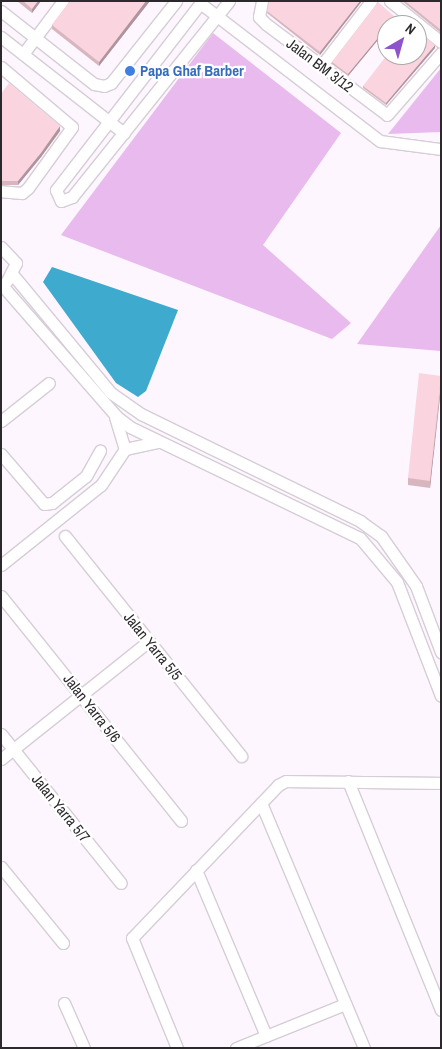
<!DOCTYPE html>
<style>
body{margin:0}
#map{position:relative;width:442px;height:1049px;overflow:hidden;background:#fdf6fe;font-family:"Archivo Narrow",sans-serif}
div>[style]{position:absolute}
[style*='--x']{left:calc(var(--x)*1px);top:calc(var(--y)*1px);width:calc(var(--w)*1px);rotate:calc(var(--a)*1deg)}
.green>*{inset:0;background:#e8baed}
.water>*{inset:0;background:#3daace}
.roads{filter:drop-shadow(1px 0 #d6cdd6) drop-shadow(-1px 0 #d6cdd6) drop-shadow(0 1px #d6cdd6) drop-shadow(0 -1px #d6cdd6)}
.minor>*{height:11px;margin:-5.5px;padding:0 5.5px;transform-origin:5.5px;border-radius:5.5px;background:#fff}
.wall>*{inset:0;background:#d7b6c0}
.shaded-wall>*{inset:0;background:#af949c}
.building>*{inset:0;background:#fad4df}
.dots>*{width:14px;height:14px;translate:-50% -50%;box-sizing:border-box;border:2px solid #fff;border-radius:50%}
span{translate:-50% -50%;white-space:nowrap;text-align:center;line-height:1.15;-webkit-text-stroke:4.5px #fff;paint-order:stroke}
.street-label{font-size:15px;color:#2c292c}
.shop-label{font-size:15px;color:#366cbe;font-weight:700}
.left{translate:0 -50%;text-align:left}
.frame{position:absolute;inset:0;border:2px solid #2c292c;pointer-events:none}
.north{position:absolute;left:377px;top:15px;width:50px;height:50px;box-sizing:border-box;background:#fff;border:1px solid #aba9ab;border-radius:50%;rotate:38deg;font-size:14px;font-weight:700;line-height:20px;text-align:center;color:#2c292c}
.north::after{content:'';display:block;margin:auto;width:18px;height:22px;background:#8e54cb;clip-path:polygon(50% 0,100% 100%,50% 72%,0 100%)}
</style>
<div id="map">
<div class="green">
<i style="clip-path:polygon(213px 33px,341px 133px,263px 245px,351px 323px,332px 339px,61px 235px)"></i>
<i style="clip-path:polygon(441px 68px,441px 132px,388px 134px)"></i>
<i style="clip-path:polygon(441px 225px,441px 351px,357px 344px)"></i>
</div>
<div class="water">
<i style="clip-path:polygon(52px 267px,178px 310px,146px 391px,138px 397px,116px 383px,43px 282px)"></i>
</div>
<div class="roads">
<div class="minor">
<i style="--x:202;--y:1;--w:239;--a:127.7"></i>
<i style="--x:56;--y:190;--w:12;--a:66"></i>
<i style="--x:61;--y:201;--w:12;--a:-20"></i>
<i style="--x:72;--y:197;--w:251;--a:-51.3"></i>
<i style="--x:262;--y:1;--w:16;--a:101"></i>
<i style="--x:259;--y:17;--w:10;--a:45"></i>
<i style="--x:266;--y:24;--w:151;--a:36.9"></i>
<i style="--x:387;--y:115;--w:82;--a:-48.9"></i>
<i style="--x:390;--y:1;--w:65;--a:38.8"></i>
<i style="--x:200;--y:3;--w:227;--a:37.5"></i>
<i style="--x:380;--y:141;--w:62;--a:7.5"></i>
<i style="--x:1;--y:11;--w:118;--a:38.1"></i>
<i style="--x:94;--y:84;--w:10;--a:11"></i>
<i style="--x:104;--y:86;--w:8;--a:-23"></i>
<i style="--x:111;--y:83;--w:105;--a:-51.6"></i>
<i style="--x:1;--y:37;--w:156;--a:38"></i>
<i style="--x:23;--y:54;--w:66;--a:-53"></i>
<i style="--x:321;--y:66;--w:82;--a:-52.4"></i>
<i style="--x:1;--y:67;--w:93;--a:40.2"></i>
<i style="--x:72;--y:127;--w:75;--a:125.8"></i>
<i style="--x:28;--y:188;--w:8;--a:140"></i>
<i style="--x:22;--y:193;--w:21;--a:-175"></i>
<i style="--x:1;--y:247;--w:22;--a:47"></i>
<i style="--x:16;--y:263;--w:20;--a:117"></i>
<i style="--x:13;--y:275;--w:153;--a:50.3"></i>
<i style="--x:111;--y:393;--w:37;--a:35"></i>
<i style="--x:141;--y:414;--w:244;--a:26"></i>
<i style="--x:360;--y:521;--w:26;--a:36"></i>
<i style="--x:381;--y:536;--w:61;--a:55"></i>
<i style="--x:416;--y:586;--w:71;--a:69.3"></i>
<i style="--x:1;--y:284;--w:175;--a:48.9"></i>
<i style="--x:116;--y:416;--w:18;--a:38"></i>
<i style="--x:130;--y:427;--w:255;--a:25.8"></i>
<i style="--x:360;--y:538;--w:57;--a:49.9"></i>
<i style="--x:397;--y:582;--w:122;--a:68.9"></i>
<i style="--x:115;--y:417;--w:34;--a:73"></i>
<i style="--x:1;--y:421;--w:61;--a:-38.4"></i>
<i style="--x:1;--y:454;--w:66;--a:49.3"></i>
<i style="--x:44;--y:504;--w:8;--a:-7"></i>
<i style="--x:52;--y:503;--w:43;--a:-38.5"></i>
<i style="--x:86;--y:476;--w:29;--a:-61"></i>
<i style="--x:65;--y:536;--w:282;--a:51.3"></i>
<i style="--x:1;--y:565;--w:128;--a:-38.7"></i>
<i style="--x:101;--y:485;--w:43;--a:-56.3"></i>
<i style="--x:125;--y:449;--w:34;--a:-12"></i>
<i style="--x:1;--y:596;--w:288;--a:51.3"></i>
<i style="--x:1;--y:734;--w:191;--a:51.2"></i>
<i style="--x:1;--y:759;--w:189;--a:-38.6"></i>
<i style="--x:348;--y:781;--w:247;--a:67.9"></i>
<i style="--x:261;--y:803;--w:266;--a:67.2"></i>
<i style="--x:1;--y:867;--w:98;--a:50.8"></i>
<i style="--x:196;--y:870;--w:180;--a:67.1"></i>
<i style="--x:64;--y:1003;--w:49;--a:66"></i>
<i style="--x:177;--y:1048;--w:119;--a:-112.2"></i>
<i style="--x:132;--y:938;--w:211;--a:-46.3"></i>
<i style="--x:278;--y:785;--w:9;--a:-27"></i>
<i style="--x:286;--y:781;--w:155;--a:0.7"></i>
<i style="--x:236;--y:1048;--w:118;--a:-22"></i>
</div>
</div>
<div class="wall">
<i style="clip-path:polygon(17px 1px,41px 1px,32px 13px)"></i>
<i style="clip-path:polygon(70px 1px,150px 1px,99px 66px,52px 29px,52px 25px)"></i>
<i style="clip-path:polygon(269px 1px,362px 1px,320px 55px,267px 13px)"></i>
<i style="clip-path:polygon(402px 1px,441px 1px,441px 33px)"></i>
<i style="clip-path:polygon(395px 19px,387px 25px,387px 29px,348px 76px,332px 64px,332px 62px)"></i>
<i style="clip-path:polygon(435px 48px,386px 105px,363px 88px,363px 86px)"></i>
<i style="clip-path:polygon(1px 94px,60px 131px,41px 157px,18px 185px,1px 185px)"></i>
<i style="clip-path:polygon(441px 376px,430px 488px,408px 485px,408px 478px)"></i>
</div>
<div class="shaded-wall">
<i style="clip-path:polygon(38px 1px,41px 1px,32px 13px,32px 9px)"></i>
<i style="clip-path:polygon(146px 1px,150px 1px,99px 66px,99px 62px)"></i>
<i style="clip-path:polygon(360px 1px,362px 1px,320px 55px,320px 52px)"></i>
<i style="clip-path:polygon(395px 17px,395px 19px,390px 25px,388px 25px)"></i>
<i style="clip-path:polygon(387px 27px,387px 29px,348px 76px,348px 74px)"></i>
<i style="clip-path:polygon(435px 45px,435px 48px,386px 105px,386px 103px)"></i>
<i style="clip-path:polygon(60px 126px,60px 131px,41px 157px,18px 185px,18px 181px)"></i>
<i style="clip-path:polygon(441px 382px,441px 388px,430px 488px,430px 481px)"></i>
</div>
<div class="building">
<i style="clip-path:polygon(23px 1px,38px 1px,32px 9px)"></i>
<i style="clip-path:polygon(70px 1px,146px 1px,99px 62px,52px 25px)"></i>
<i style="clip-path:polygon(269px 1px,360px 1px,320px 52px,267px 11px)"></i>
<i style="clip-path:polygon(405px 1px,441px 1px,441px 30px)"></i>
<i style="clip-path:polygon(378px 2px,395px 17px,388px 25px,387px 25px,387px 27px,348px 74px,332px 62px)"></i>
<i style="clip-path:polygon(417px 31px,435px 45px,386px 103px,363px 86px,387px 55px,417px 55px)"></i>
<i style="clip-path:polygon(9px 83px,60px 126px,41px 153px,18px 181px,1px 181px,1px 94px)"></i>
<i style="clip-path:polygon(419px 373px,441px 376px,430px 481px,408px 478px)"></i>
</div>
<div class="dots">
<i style="left:130px;top:71px;background:#3f7fe0"></i>
</div>
<div class="street-label">
<span style="left:320px;top:65px;rotate:37deg">Jalan BM 3/12</span>
<span style="left:153px;top:646px;rotate:51deg">Jalan Yarra 5/5</span>
<span style="left:92px;top:708px;rotate:52deg">Jalan Yarra 5/6</span>
<span style="left:61px;top:808px;rotate:51deg">Jalan Yarra 5/7</span>
</div>
<div class="shop-label">
<span class="left" style="left:140px;top:71px">Papa Ghaf Barber</span>
</div>
<div class="frame"></div>
<div class="north">N</div>
</div>
